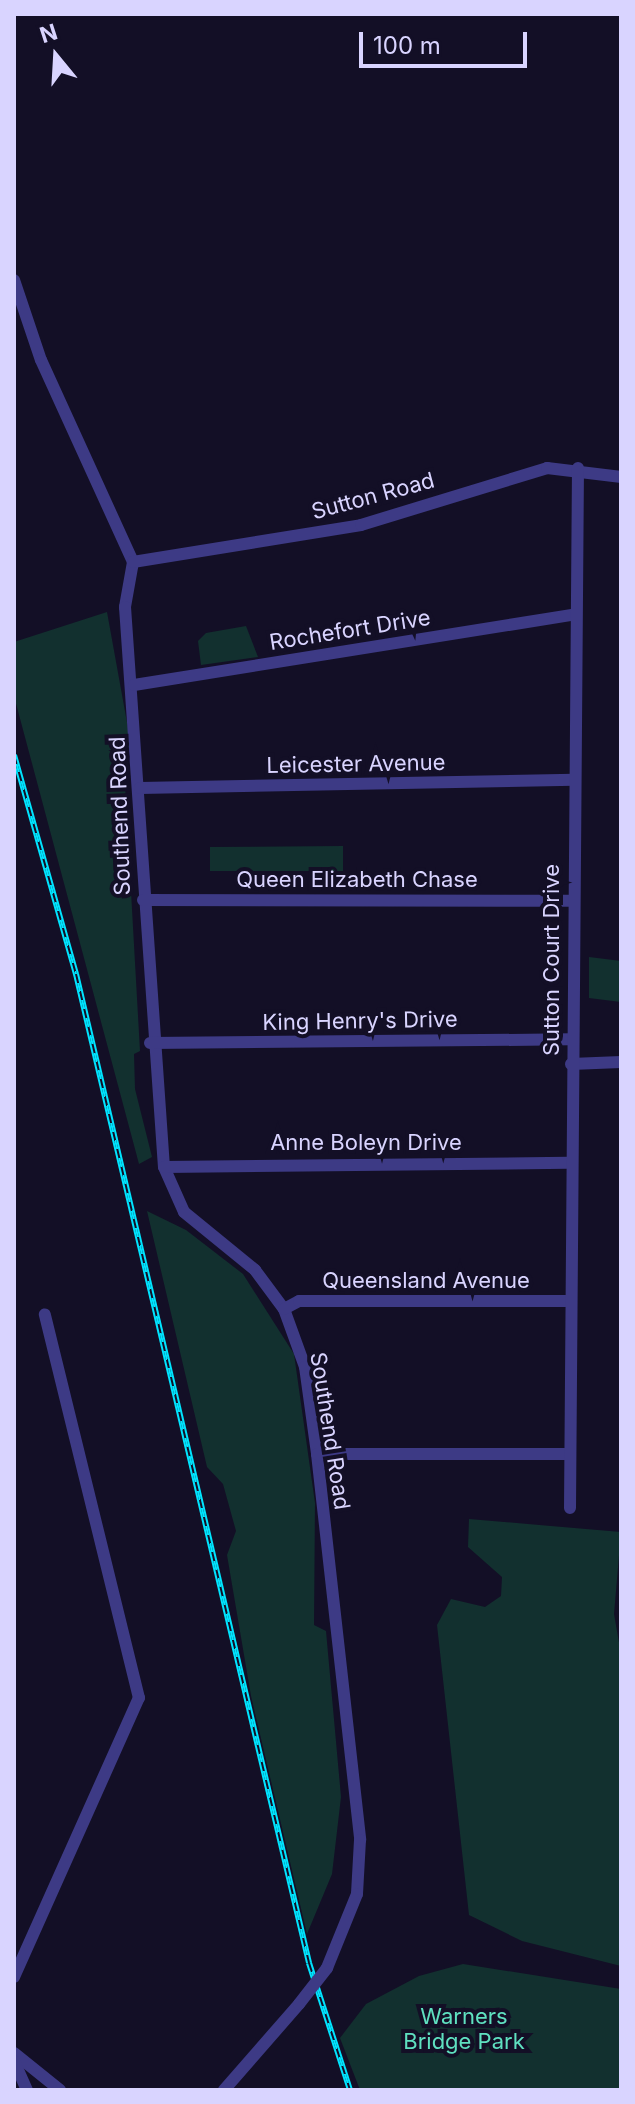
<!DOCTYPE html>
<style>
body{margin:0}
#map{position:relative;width:635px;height:2104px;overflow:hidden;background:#130f26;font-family:Inter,sans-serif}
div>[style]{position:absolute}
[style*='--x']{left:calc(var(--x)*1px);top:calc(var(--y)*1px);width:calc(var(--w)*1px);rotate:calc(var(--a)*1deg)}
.green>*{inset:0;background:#12302f}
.minor>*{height:12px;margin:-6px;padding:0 6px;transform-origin:6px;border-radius:6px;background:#3d3a85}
.rail>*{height:6px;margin-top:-3px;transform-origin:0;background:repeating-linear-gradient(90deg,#130f26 0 9px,#00e5ff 0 18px);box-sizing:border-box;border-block:2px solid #00e5ff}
.minor-bridge>*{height:12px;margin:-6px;padding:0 6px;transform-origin:6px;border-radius:6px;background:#3d3a85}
span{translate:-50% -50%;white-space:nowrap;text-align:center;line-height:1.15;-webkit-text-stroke:8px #130f26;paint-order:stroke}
.street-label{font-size:22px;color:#d9d4ff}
.park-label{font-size:22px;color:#5fe0c0}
.frame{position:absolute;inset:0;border:16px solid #d9d4ff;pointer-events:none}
.north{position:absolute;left:16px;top:16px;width:80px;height:80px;-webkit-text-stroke:6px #130f26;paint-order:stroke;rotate:342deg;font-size:22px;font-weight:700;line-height:32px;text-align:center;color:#d9d4ff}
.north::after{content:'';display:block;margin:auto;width:28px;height:36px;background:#d9d4ff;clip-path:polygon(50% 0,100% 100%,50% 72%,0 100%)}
.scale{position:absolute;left:359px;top:32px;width:168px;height:36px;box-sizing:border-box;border:4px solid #d9d4ff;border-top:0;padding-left:10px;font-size:24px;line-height:28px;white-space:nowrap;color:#d9d4ff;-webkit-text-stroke:6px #130f26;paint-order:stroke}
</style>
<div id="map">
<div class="green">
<i style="clip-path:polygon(107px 612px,130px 739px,125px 785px,140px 1051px,134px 1054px,135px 1089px,152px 1157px,139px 1164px,14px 696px,14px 642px)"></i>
<i style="clip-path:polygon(246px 626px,258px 657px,201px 665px,198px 641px,206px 633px)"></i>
<i style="clip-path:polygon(343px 846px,343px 871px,210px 871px,210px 847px)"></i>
<i style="clip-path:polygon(589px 957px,621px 961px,621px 1002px,589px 998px)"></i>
<i style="clip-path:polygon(147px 1211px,186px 1230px,243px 1274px,294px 1354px,315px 1503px,314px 1625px,326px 1631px,341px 1797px,332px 1874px,307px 1934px,251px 1696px,227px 1555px,236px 1531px,223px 1484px,207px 1467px)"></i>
<i style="clip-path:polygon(469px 1519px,621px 1532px,614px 1614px,621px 1654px,621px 1966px,522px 1941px,469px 1915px,437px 1625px,451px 1599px,485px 1607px,501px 1596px,502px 1577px,468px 1547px)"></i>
<i style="clip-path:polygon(463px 1964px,621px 1989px,621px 2090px,360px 2090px,340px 2038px,366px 2004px,419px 1976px)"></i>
</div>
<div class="minor">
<i style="--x:14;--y:280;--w:84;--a:71.4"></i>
<i style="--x:41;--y:360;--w:222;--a:65.5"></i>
<i style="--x:133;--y:562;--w:46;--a:100.1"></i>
<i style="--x:125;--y:607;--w:561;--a:86.02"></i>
<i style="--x:164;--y:1167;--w:49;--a:66"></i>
<i style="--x:184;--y:1212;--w:92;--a:39.2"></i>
<i style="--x:255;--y:1270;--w:49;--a:53.4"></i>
<i style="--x:284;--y:1309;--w:62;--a:70.1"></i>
<i style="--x:305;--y:1367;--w:88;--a:82.1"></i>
<i style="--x:317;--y:1454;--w:388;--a:83.6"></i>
<i style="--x:360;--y:1840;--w:54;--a:93.2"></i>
<i style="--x:357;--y:1894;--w:80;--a:112.1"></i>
<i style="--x:133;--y:562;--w:231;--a:-9.2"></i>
<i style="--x:361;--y:525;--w:195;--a:-17"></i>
<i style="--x:547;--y:468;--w:75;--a:6.9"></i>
<i style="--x:134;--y:685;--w:445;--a:-9.1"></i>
<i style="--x:140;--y:788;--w:434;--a:-1.1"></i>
<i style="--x:143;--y:900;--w:428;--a:0.1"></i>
<i style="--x:150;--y:1043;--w:420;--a:-0.5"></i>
<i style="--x:571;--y:1064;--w:50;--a:-2.3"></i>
<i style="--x:164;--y:1167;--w:404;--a:-0.6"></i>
<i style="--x:284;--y:1309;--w:17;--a:-28"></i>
<i style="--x:299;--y:1301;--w:272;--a:0"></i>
<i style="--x:317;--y:1454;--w:253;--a:0"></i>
<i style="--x:570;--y:1508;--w:1040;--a:-89.56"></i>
<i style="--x:14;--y:1977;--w:306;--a:-65.9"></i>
<i style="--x:139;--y:1698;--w:395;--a:-103.8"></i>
<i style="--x:14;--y:2053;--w:59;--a:38.8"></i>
<i style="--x:14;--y:2061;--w:32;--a:66"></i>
<i style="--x:224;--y:2090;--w:114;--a:-48.9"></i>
</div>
<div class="rail">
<i style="--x:14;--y:755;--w:228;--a:74.2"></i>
<i style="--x:76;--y:974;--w:1016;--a:76.74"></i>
<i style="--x:309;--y:1963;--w:133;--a:72.1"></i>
</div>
<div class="minor-bridge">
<i style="--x:299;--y:2004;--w:46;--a:-52.1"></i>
</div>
<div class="street-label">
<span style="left:373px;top:496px;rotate:-15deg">Sutton Road</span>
<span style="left:350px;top:630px;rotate:-9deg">Rochefort Drive</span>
<span style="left:356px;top:764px;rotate:-1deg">Leicester Avenue</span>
<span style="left:120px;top:816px;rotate:-92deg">Southend Road</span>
<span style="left:357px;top:880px">Queen Elizabeth Chase</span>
<span style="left:552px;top:960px;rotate:-90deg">Sutton Court Drive</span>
<span style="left:360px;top:1021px;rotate:-1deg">King Henry's Drive</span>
<span style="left:366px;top:1143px">Anne Boleyn Drive</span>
<span style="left:426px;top:1281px">Queensland Avenue</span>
<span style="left:330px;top:1431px;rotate:81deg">Southend Road</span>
</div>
<div class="park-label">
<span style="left:464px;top:2029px">Warners<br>Bridge Park</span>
</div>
<div class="frame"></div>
<div class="north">N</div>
<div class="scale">100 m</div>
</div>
